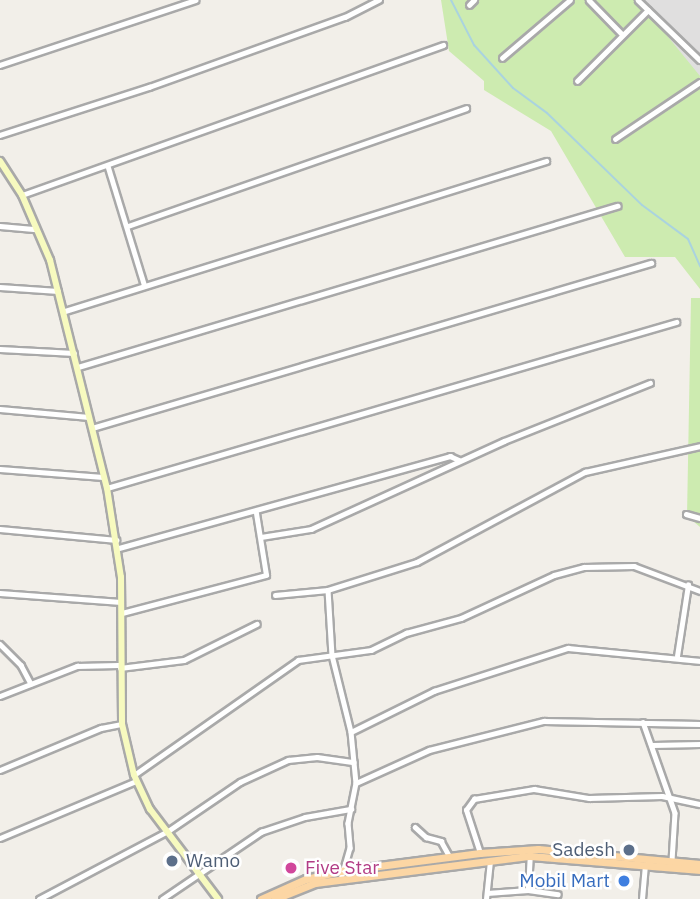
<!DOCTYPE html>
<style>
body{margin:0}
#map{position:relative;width:700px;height:899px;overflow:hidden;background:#f2efe9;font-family:"IBM Plex Sans",sans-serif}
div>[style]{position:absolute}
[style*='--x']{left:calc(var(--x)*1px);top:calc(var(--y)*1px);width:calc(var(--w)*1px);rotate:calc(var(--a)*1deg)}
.residential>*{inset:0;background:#e0dfdf}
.grass>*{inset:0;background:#cdebb0}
.stream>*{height:2px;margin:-1px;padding:0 1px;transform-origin:1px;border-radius:1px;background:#aad3df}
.roads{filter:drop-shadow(2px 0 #a9a9a9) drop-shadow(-2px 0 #a9a9a9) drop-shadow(0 2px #a9a9a9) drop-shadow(0 -2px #a9a9a9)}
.street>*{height:4.5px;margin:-2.25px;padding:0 2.25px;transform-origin:2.25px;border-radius:2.25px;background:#fff}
.secondary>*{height:6px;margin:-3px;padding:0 3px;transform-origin:3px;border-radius:3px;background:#f7fabf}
.primary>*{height:7px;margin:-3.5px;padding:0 3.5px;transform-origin:3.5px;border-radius:3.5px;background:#fcd6a4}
.dots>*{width:19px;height:19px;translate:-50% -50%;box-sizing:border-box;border:4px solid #fff;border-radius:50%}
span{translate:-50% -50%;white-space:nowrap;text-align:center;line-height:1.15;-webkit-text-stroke:5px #fff;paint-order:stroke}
.service-label{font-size:19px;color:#4e5e75}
.right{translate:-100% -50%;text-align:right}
.left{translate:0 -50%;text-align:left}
.hotel-label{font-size:19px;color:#b23c85}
.shop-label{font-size:19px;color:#366cbe}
</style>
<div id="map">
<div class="residential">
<i style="clip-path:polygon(578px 0,700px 0,700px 140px)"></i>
</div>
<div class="grass">
<i style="clip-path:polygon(441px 0,638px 0,700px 76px,700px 289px,675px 257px,625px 257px,551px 131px,484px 90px,484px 81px,449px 51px)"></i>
<i style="clip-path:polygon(691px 298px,700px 298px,700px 527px,687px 516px)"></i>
</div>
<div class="stream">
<i style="--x:451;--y:0;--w:51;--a:62.9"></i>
<i style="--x:474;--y:45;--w:58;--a:47.8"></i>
<i style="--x:513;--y:88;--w:42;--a:36.3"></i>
<i style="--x:547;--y:113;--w:132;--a:44.1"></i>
<i style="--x:642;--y:205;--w:57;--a:36.5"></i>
<i style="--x:688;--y:239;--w:30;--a:66"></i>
</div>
<div class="roads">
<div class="street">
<i style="--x:589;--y:0;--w:47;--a:45.9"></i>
<i style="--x:638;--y:0;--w:86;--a:44.1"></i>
<i style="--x:469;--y:5;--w:7;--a:-45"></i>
<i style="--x:502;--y:58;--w:89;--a:-40.5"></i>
<i style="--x:0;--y:65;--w:206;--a:-18.4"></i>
<i style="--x:577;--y:81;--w:100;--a:-45"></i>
<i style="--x:0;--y:135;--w:157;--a:-17.9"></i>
<i style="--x:149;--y:87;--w:208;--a:-19.7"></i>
<i style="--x:345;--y:17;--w:38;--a:-27"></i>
<i style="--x:615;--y:139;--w:102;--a:-33.8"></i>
<i style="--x:108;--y:166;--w:123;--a:73"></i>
<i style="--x:22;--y:195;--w:447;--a:-19.6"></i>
<i style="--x:0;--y:226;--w:36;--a:5"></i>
<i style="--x:128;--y:226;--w:358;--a:-19.2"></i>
<i style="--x:0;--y:287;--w:58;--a:3.9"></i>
<i style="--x:65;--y:311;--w:504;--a:-17.32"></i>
<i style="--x:0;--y:349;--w:74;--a:3.1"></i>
<i style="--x:78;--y:367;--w:563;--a:-16.63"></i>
<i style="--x:0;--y:409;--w:89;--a:5.1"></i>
<i style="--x:92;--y:428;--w:583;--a:-16.45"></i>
<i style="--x:0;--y:469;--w:103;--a:4.4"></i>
<i style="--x:107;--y:488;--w:593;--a:-16.26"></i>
<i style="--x:686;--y:514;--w:15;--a:16"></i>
<i style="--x:0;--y:529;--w:117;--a:5.4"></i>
<i style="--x:261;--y:537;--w:51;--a:-9.1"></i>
<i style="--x:311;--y:529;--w:212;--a:-24.5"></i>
<i style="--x:504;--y:441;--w:157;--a:-21.7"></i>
<i style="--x:119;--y:548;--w:344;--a:-15.5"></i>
<i style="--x:450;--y:456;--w:10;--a:24"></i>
<i style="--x:328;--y:590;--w:65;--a:86.5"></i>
<i style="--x:332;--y:655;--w:79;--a:76.1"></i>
<i style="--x:351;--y:732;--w:51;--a:84.4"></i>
<i style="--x:356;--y:783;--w:41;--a:101.3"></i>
<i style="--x:348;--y:823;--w:25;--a:85"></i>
<i style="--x:350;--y:848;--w:32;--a:106"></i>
<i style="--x:0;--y:593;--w:121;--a:4.3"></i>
<i style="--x:275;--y:595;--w:53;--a:-5.4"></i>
<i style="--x:328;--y:590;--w:93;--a:-17.5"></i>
<i style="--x:417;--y:562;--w:191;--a:-28.2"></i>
<i style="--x:585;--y:472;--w:118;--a:-12.7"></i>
<i style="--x:122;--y:613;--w:149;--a:-14.8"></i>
<i style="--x:266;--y:575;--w:63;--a:-99.2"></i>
<i style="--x:0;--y:644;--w:30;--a:45"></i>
<i style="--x:21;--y:665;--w:21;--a:62"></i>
<i style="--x:677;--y:656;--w:72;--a:-81.2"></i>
<i style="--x:120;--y:668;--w:64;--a:-7.1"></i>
<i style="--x:184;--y:660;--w:81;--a:-26.3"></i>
<i style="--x:0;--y:696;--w:83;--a:-21.3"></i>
<i style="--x:77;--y:666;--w:41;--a:-1.4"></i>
<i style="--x:643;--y:722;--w:96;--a:70.6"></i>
<i style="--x:675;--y:813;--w:48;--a:93.6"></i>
<i style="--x:351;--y:732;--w:93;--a:-26.3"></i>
<i style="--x:434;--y:691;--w:141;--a:-17.8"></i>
<i style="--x:568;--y:648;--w:133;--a:5.6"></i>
<i style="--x:653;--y:745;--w:47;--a:-1.2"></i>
<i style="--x:0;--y:770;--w:109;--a:-22.6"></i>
<i style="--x:101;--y:728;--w:21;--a:-11"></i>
<i style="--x:134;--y:775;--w:200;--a:-35"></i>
<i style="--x:298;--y:660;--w:74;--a:-7.8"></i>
<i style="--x:371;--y:650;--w:39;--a:-26"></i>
<i style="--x:406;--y:633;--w:57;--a:-15.3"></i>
<i style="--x:461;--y:618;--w:102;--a:-24.8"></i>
<i style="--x:554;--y:575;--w:31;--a:-15"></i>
<i style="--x:584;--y:567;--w:50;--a:-1.1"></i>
<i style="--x:634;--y:566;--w:71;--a:20.7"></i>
<i style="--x:356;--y:783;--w:80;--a:-24.3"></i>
<i style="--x:429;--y:750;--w:119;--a:-14.2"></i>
<i style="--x:544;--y:721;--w:156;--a:1.1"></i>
<i style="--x:415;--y:827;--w:15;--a:42"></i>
<i style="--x:426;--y:837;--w:16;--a:15"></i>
<i style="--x:441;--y:841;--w:18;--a:61"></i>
<i style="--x:0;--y:838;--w:147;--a:-22.7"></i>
<i style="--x:480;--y:853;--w:45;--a:-108"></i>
<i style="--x:466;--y:810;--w:14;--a:-54"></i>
<i style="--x:474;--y:799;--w:61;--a:-9.5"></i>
<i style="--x:534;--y:789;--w:56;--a:9.3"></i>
<i style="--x:589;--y:798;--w:73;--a:-1.6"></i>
<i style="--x:662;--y:796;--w:39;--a:12"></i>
<i style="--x:528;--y:890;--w:30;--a:8"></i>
<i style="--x:487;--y:893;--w:41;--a:-4.2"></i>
<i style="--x:528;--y:890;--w:34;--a:-87"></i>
<i style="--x:39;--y:899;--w:146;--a:-27.8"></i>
<i style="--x:168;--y:831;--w:87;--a:-34.2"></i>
<i style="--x:240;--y:782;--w:53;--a:-24.6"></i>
<i style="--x:288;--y:760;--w:29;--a:-6"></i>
<i style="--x:317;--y:757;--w:37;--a:8"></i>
<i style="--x:162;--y:899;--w:120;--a:-34.1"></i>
<i style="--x:261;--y:832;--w:46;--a:-18.8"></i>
<i style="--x:305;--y:817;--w:47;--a:-9.9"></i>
<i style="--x:486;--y:899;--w:37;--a:-84"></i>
<i style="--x:642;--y:899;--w:34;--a:-85"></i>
</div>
<div class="secondary">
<i style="--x:0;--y:161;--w:40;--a:57.1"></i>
<i style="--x:22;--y:195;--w:71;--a:66.7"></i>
<i style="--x:50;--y:260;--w:235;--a:76"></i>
<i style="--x:107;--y:488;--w:90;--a:81.1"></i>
<i style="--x:121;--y:577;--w:147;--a:89.6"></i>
<i style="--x:122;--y:724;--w:52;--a:76.8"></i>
<i style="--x:134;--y:775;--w:38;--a:65"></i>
<i style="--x:150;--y:809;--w:113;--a:52.9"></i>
</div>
<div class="primary">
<i style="--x:261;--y:899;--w:49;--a:-24"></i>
<i style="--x:306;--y:879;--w:35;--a:-13"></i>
<i style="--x:340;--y:871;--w:141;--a:-7.3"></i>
<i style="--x:480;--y:853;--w:58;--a:-3.9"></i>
<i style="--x:538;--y:849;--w:163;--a:5.3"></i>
<i style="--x:275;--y:899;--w:43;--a:-21.8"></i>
<i style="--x:315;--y:883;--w:217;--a:-7.2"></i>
<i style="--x:530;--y:856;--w:171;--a:4.7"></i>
</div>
</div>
<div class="dots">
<i style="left:629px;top:850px;background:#5c6f8a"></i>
<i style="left:172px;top:861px;background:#5c6f8a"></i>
<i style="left:291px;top:868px;background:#d1479c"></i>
<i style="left:624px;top:881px;background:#3f7fe0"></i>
</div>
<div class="service-label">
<span class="right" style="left:615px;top:850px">Sadesh</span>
<span class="left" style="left:186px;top:861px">Wamo</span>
</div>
<div class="hotel-label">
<span class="left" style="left:305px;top:868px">Five Star</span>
</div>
<div class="shop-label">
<span class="right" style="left:610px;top:881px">Mobil Mart</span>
</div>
</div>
